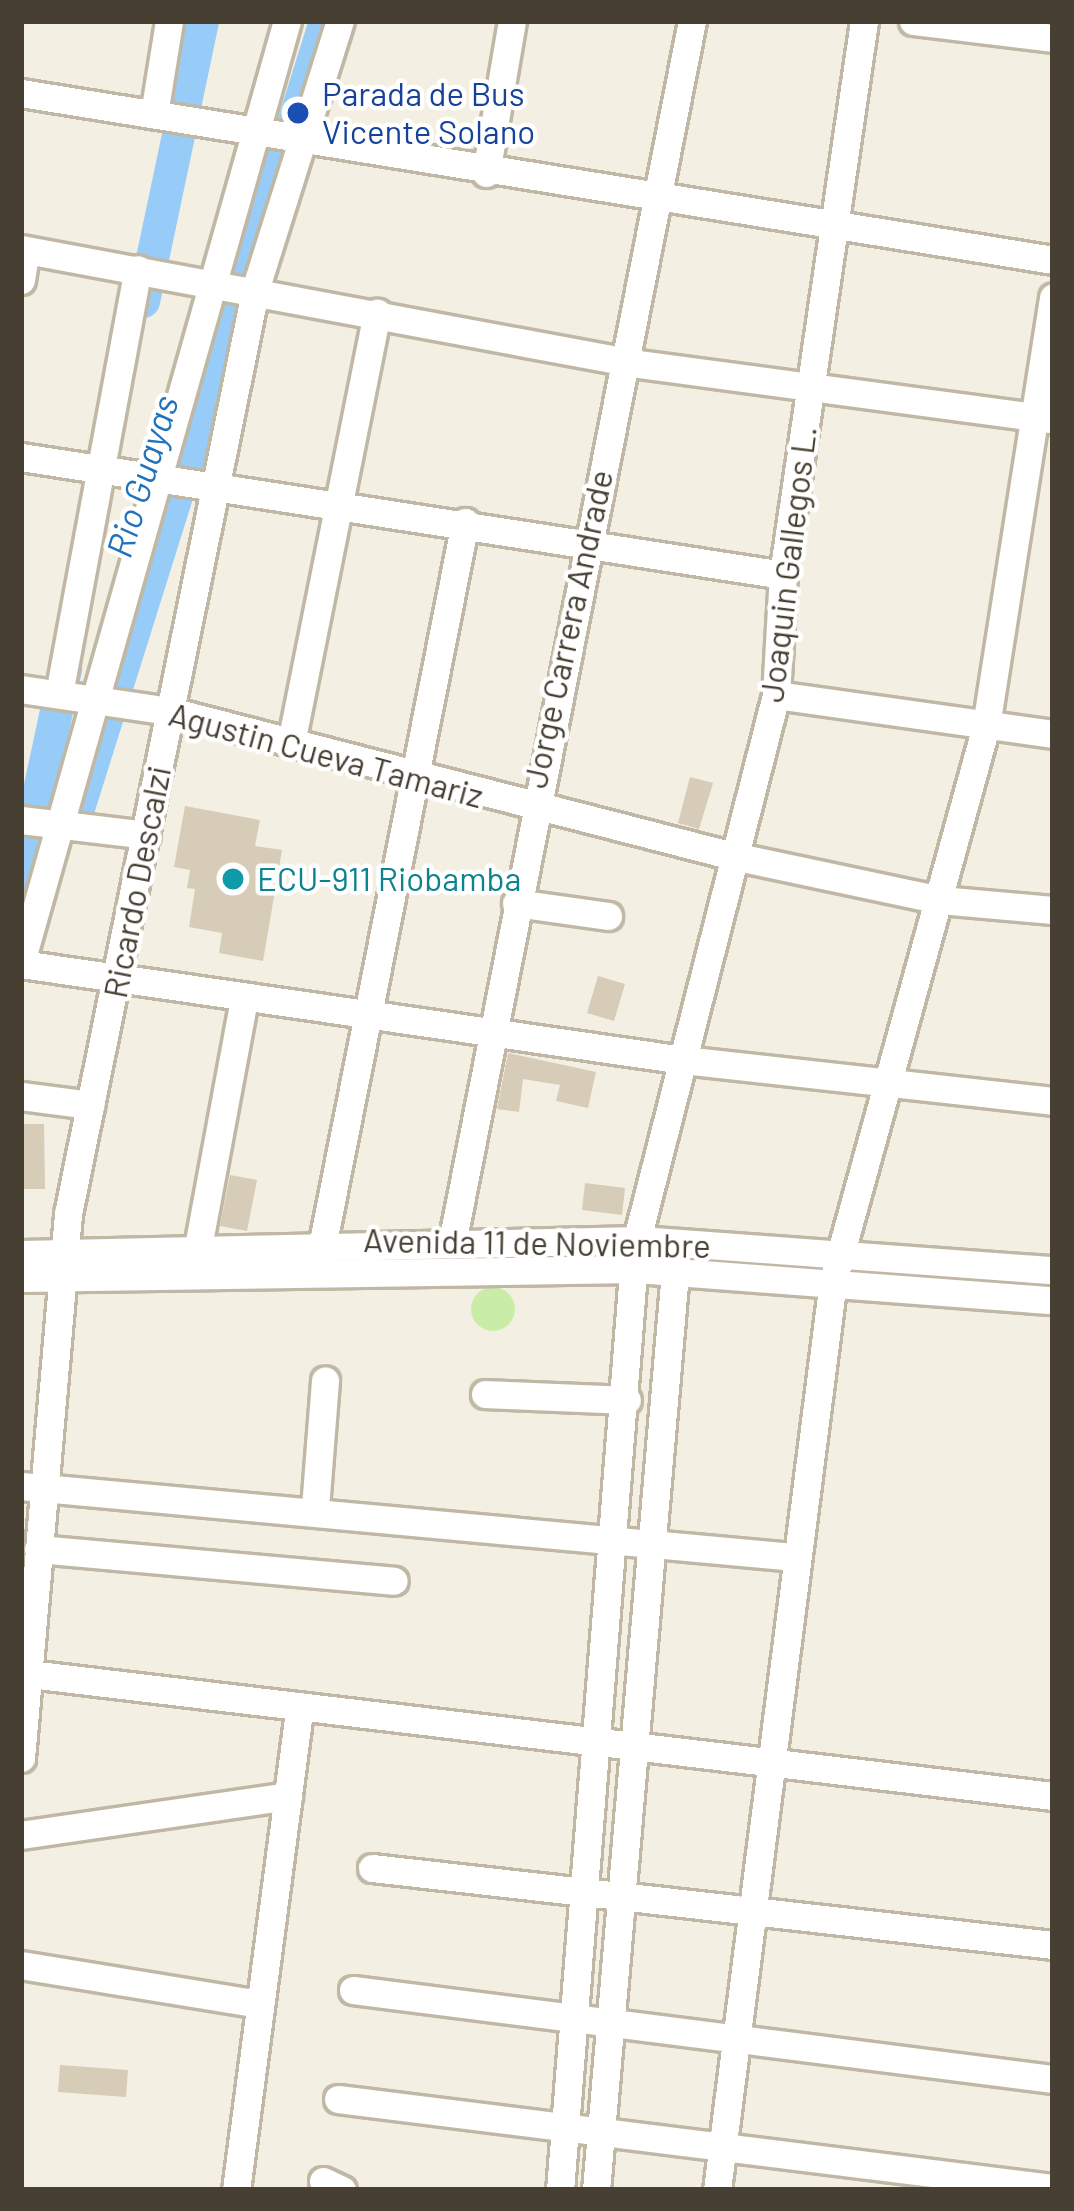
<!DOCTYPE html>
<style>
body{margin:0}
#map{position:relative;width:1074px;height:2211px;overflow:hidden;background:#f4efe3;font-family:Barlow,sans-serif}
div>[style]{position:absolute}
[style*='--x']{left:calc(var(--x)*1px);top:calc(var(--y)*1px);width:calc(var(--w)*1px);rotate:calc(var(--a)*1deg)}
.green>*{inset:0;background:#c9eda6}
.round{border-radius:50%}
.river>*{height:33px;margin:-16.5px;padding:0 16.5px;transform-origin:16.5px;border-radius:16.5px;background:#97cbf8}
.building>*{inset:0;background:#d6ccb7}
.roads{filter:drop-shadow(3px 0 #c0b8a4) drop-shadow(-3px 0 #c0b8a4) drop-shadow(0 3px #c0b8a4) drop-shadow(0 -3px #c0b8a4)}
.minor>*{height:27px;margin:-13.5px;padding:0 13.5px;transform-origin:13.5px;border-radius:13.5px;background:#fff}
.dots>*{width:33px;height:33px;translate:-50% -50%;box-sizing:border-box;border:6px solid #fff;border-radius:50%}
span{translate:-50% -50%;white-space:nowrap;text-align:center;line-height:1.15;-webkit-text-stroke:9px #fff;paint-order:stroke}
.transit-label{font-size:33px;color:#164399}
.left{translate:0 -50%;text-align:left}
.street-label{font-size:33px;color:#463f32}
.culture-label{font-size:33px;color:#0d838f}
.water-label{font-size:36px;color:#2072bd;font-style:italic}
.frame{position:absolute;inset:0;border:24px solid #463f32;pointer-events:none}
</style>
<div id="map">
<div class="green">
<i class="round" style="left:471px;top:1287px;width:44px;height:44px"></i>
</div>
<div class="river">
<i style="--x:143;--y:301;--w:286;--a:-78.1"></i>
<i style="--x:72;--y:827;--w:845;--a:-72.57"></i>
<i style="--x:21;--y:874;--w:211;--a:-77.9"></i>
</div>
<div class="building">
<i style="clip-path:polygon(690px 777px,713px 783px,699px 829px,678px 823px)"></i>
<i style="clip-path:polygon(185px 806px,260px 820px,255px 846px,282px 850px,263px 961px,219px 953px,222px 933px,189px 927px,195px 889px,187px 888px,190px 870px,174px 867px)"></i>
<i style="clip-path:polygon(598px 976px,625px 984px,614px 1021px,587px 1013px)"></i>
<i style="clip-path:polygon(508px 1053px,596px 1072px,588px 1108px,556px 1101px,560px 1085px,523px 1079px,519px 1112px,497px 1109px)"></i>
<i style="clip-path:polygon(21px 1124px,44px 1124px,45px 1189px,21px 1189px)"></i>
<i style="clip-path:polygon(230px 1175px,257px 1180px,247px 1231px,220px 1226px)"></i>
<i style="clip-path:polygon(585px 1183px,625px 1188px,622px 1215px,582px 1210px)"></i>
<i style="clip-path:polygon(60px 2065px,128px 2070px,126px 2097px,58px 2092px)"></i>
</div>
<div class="roads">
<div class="minor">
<i style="--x:913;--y:21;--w:141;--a:6.9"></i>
<i style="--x:21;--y:93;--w:1045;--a:9.19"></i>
<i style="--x:154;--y:114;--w:94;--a:-80.8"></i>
<i style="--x:486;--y:173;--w:154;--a:-80.3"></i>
<i style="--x:21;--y:249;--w:628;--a:10.56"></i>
<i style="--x:638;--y:364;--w:418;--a:7.6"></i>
<i style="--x:21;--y:280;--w:30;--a:-81"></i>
<i style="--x:21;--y:457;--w:771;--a:8.8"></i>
<i style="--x:21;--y:689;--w:151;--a:8.4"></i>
<i style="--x:170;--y:711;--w:581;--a:14.44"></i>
<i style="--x:733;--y:856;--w:212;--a:12"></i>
<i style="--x:940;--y:900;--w:113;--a:5.1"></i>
<i style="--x:59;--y:694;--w:432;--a:-79.5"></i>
<i style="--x:776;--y:695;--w:280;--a:8"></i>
<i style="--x:291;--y:743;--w:439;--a:-78.7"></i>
<i style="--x:21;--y:820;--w:126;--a:6.8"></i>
<i style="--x:516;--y:903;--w:93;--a:8"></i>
<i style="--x:21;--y:962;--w:978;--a:-74.22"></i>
<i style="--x:21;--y:964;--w:669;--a:8.25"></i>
<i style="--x:683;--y:1060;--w:372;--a:6.3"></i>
<i style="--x:21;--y:1096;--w:70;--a:7.4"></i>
<i style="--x:453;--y:1238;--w:1240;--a:-78.89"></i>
<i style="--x:323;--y:1242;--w:734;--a:-78.84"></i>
<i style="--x:198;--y:1247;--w:252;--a:-79.5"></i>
<i style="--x:21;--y:1254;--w:619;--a:-1.3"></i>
<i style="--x:640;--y:1240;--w:414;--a:4.2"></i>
<i style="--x:21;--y:1278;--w:615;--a:-0.84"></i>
<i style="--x:636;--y:1269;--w:418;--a:4.3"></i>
<i style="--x:485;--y:1394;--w:142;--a:2.4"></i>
<i style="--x:21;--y:1486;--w:775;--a:5.25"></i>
<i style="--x:315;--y:1508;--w:128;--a:-85.5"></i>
<i style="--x:38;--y:1549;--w:357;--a:5.1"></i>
<i style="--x:21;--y:1673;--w:1039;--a:6.8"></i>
<i style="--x:21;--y:1758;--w:546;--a:-85.06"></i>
<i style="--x:68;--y:1214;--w:946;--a:-78.54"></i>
<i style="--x:256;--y:287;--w:279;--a:-72.5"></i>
<i style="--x:21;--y:1835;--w:270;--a:-8.3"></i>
<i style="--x:372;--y:1868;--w:685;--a:6.45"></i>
<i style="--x:21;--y:1965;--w:242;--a:9.3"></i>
<i style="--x:353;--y:1990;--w:706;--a:7.25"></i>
<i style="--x:338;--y:2099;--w:721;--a:7.1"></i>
<i style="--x:323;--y:2181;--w:21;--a:25"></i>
<i style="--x:236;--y:2190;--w:488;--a:-82.5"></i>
<i style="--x:560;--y:2190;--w:946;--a:-85.45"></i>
<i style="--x:635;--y:1247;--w:570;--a:-75.67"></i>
<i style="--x:776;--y:695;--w:120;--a:-86.7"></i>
<i style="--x:783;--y:575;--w:560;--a:-81.68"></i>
<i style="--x:596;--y:2190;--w:921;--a:-85.08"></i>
<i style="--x:717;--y:2190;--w:916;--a:-82.73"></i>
<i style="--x:833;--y:1281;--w:576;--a:-74.59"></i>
<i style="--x:986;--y:726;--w:434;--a:-81.1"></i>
</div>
</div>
<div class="dots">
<i style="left:298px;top:113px;background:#1a4fb4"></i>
<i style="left:233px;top:879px;background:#0f9aa8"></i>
</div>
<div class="transit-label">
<span class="left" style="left:322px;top:113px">Parada de Bus<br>Vicente Solano</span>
</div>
<div class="street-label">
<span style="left:788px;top:564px;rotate:-83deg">Joaquin Gallegos L.</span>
<span style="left:568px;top:629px;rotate:-78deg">Jorge Carrera Andrade</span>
<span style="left:326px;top:755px;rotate:15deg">Agustin Cueva Tamariz</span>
<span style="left:137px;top:882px;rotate:-79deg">Ricardo Descalzi</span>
<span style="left:537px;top:1243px;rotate:1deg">Avenida 11 de Noviembre</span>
</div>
<div class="culture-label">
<span class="left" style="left:257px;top:879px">ECU-911 Riobamba</span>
</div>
<div class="water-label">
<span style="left:141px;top:476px;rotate:-73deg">Rio Guayas</span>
</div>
<div class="frame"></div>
</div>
